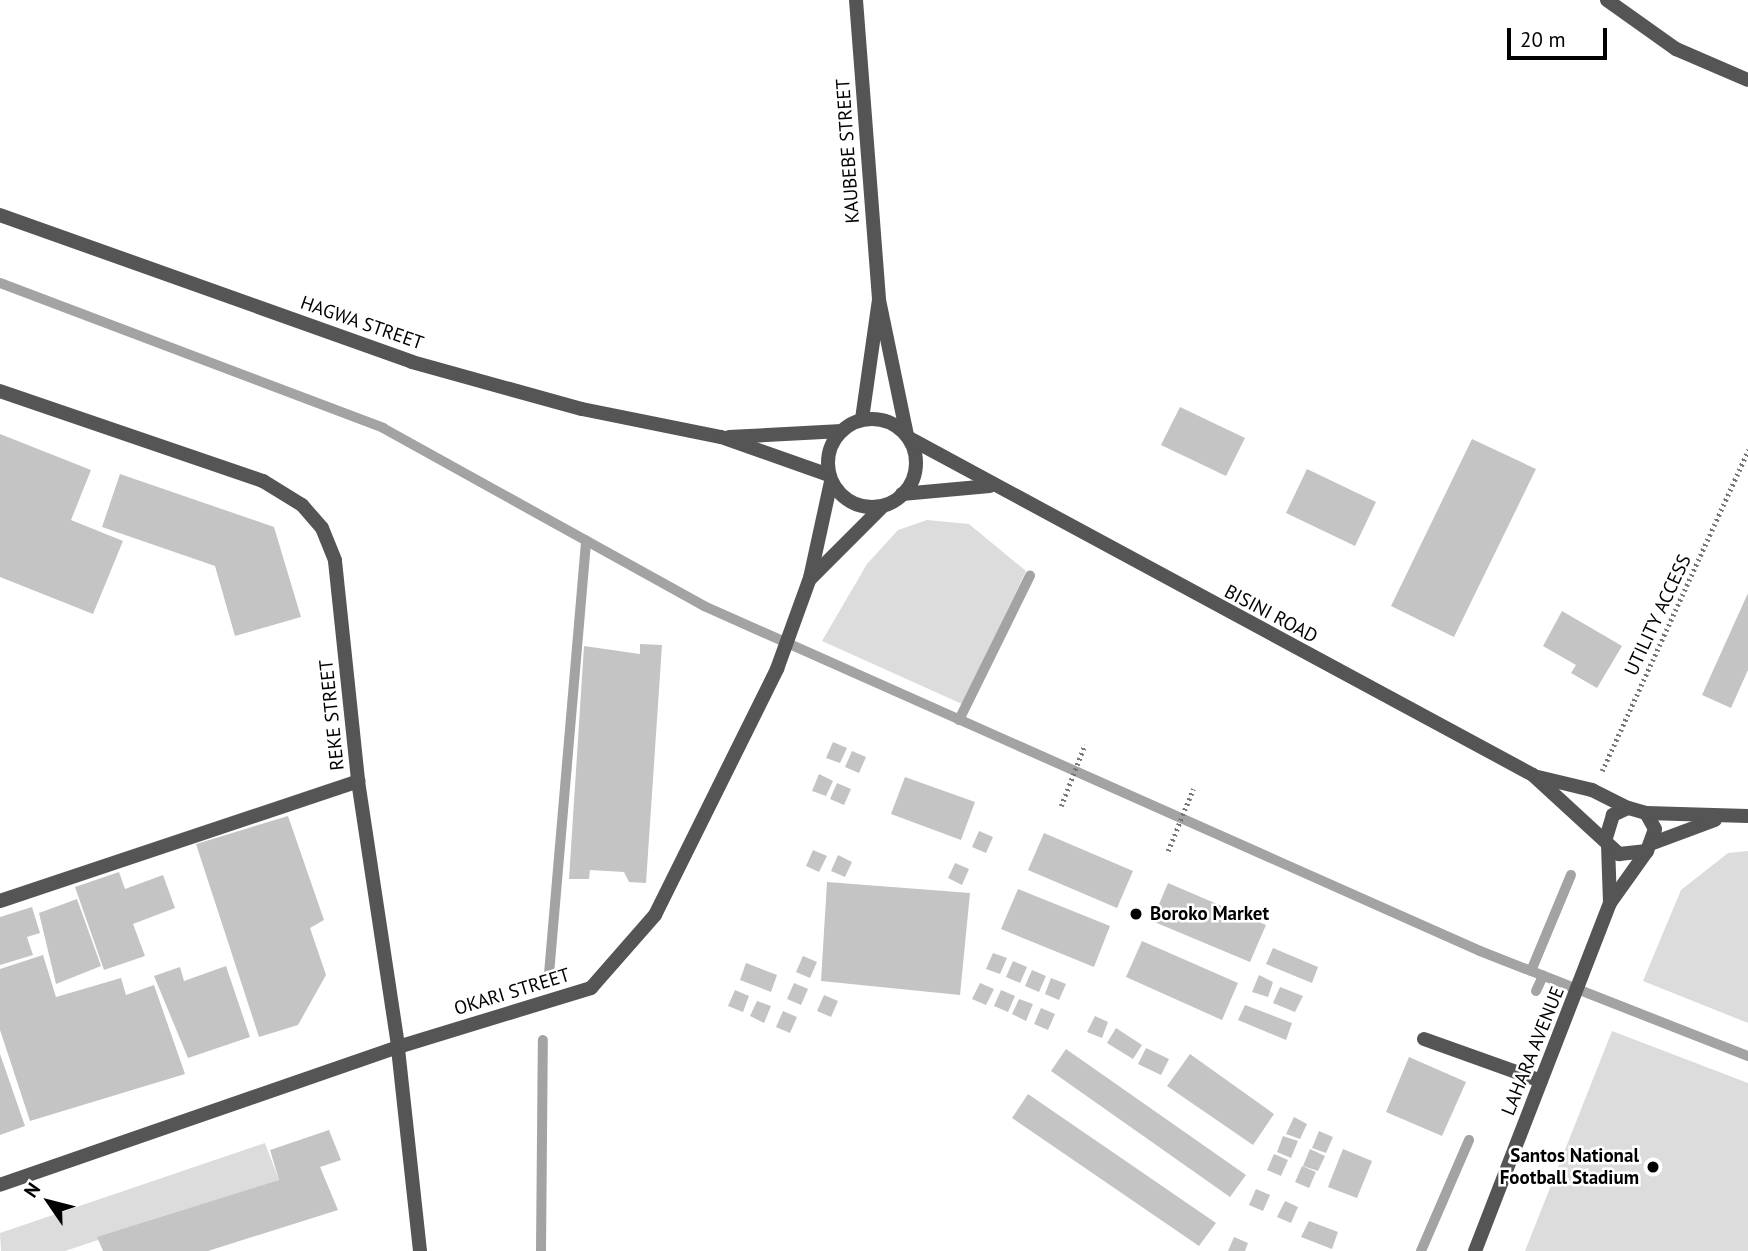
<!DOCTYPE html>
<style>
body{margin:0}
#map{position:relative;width:1748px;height:1251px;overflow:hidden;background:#fff;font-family:"PT Sans",sans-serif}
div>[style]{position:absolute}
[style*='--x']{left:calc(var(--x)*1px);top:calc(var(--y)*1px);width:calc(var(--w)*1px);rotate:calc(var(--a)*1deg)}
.green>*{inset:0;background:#dcdcdc}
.stream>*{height:10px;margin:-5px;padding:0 5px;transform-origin:5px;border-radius:5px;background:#a3a3a3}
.building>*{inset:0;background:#c4c4c4}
.path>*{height:4.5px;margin-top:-2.25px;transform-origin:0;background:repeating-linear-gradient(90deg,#777 0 2px,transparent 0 5.5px)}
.service>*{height:14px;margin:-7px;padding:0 7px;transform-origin:7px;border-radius:7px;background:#555}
.minor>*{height:14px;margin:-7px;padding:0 7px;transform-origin:7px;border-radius:7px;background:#555}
.tertiary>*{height:14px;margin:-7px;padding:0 7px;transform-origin:7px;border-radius:7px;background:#555}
.tertiary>.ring{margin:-7px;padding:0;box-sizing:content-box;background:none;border:14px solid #555;border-radius:50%}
.dots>*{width:19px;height:19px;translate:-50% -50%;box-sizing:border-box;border:4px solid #fff;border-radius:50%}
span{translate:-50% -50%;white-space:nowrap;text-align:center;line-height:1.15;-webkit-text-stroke:5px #fff;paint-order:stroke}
.street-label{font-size:19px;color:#000}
.poi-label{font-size:19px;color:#000;font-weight:700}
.left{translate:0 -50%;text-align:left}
.right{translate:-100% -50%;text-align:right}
.north{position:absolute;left:14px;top:1167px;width:70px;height:70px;-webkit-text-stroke:5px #fff;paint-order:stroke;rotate:305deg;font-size:19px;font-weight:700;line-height:28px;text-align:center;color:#000}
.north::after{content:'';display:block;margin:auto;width:24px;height:32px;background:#000;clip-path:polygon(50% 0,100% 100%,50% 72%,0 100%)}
.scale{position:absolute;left:1507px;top:28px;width:100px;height:32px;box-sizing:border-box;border:4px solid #000;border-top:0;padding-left:9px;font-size:21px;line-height:24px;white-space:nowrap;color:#000;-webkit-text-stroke:5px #fff;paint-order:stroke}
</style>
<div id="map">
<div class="green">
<i style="clip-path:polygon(927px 520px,969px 524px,1026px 571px,962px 704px,822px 641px,867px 564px,898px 530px)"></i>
<i style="clip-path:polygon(1748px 851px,1748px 1023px,1643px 981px,1681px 890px,1728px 853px)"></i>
<i style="clip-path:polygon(1612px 1031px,1748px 1083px,1748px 1251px,1525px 1251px)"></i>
<i style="clip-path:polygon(265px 1143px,279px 1180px,65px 1251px,1px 1251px,0 1233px)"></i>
</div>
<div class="stream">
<i style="--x:0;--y:283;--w:410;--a:20.7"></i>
<i style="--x:383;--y:428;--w:367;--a:29"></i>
<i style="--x:704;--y:606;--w:849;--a:23.97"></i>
<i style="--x:1480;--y:951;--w:288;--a:21.4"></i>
<i style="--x:959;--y:720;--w:161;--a:-63.8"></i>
<i style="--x:1531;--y:971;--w:104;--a:-67.4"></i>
<i style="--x:549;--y:974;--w:435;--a:-85.1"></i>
<i style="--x:1536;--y:991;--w:17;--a:-65"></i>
<i style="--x:541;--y:1251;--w:211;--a:-89.5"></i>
<i style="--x:1421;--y:1251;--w:121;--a:-66.6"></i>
</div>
<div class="building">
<i style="clip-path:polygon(1180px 407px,1245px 438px,1226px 476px,1161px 445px)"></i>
<i style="clip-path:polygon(0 434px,91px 470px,71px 520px,123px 541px,93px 614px,0 577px)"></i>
<i style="clip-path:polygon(1472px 439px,1536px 469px,1454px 637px,1391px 606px)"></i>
<i style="clip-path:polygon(1307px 469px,1376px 502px,1355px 546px,1286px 513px)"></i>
<i style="clip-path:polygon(120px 474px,274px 527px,301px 617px,235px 636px,215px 566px,102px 527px)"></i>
<i style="clip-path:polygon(1748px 593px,1748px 670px,1731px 708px,1702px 695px)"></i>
<i style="clip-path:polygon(1562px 611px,1622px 646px,1597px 688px,1571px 673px,1576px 665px,1543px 646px)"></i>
<i style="clip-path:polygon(640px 644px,662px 645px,646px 883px,629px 882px,624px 872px,590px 870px,589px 879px,569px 879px,584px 646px,640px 654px)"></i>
<i style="clip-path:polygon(833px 742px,847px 748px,840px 763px,826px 758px)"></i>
<i style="clip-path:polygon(852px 751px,866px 757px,859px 773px,845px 767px)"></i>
<i style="clip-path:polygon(819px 774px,833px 781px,826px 796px,812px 791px)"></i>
<i style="clip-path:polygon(905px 777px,975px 802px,961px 840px,891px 814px)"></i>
<i style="clip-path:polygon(837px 783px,851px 789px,844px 805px,830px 799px)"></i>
<i style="clip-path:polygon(288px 816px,324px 920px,310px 928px,326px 975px,298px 1025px,259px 1037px,196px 844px)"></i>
<i style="clip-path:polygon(979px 831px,993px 837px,986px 853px,972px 847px)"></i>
<i style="clip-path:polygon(1044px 833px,1133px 871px,1117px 908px,1028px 870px)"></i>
<i style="clip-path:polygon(813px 850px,827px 856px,819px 872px,806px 866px)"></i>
<i style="clip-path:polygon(838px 855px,852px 862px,845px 877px,831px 871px)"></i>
<i style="clip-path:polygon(955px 863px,969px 869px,962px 885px,948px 878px)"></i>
<i style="clip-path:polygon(119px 872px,125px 889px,163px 875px,175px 908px,133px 924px,145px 956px,104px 970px,75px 887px)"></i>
<i style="clip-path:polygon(827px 882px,970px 893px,960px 995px,821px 981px)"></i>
<i style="clip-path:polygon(1168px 883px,1266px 925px,1250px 962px,1152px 921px)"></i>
<i style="clip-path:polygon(1018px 889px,1110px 926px,1094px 967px,1001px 929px)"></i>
<i style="clip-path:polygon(77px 899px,101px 966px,56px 984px,39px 913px)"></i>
<i style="clip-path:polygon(32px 907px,40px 933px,27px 937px,33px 955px,0 965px,0 917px)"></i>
<i style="clip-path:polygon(1142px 941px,1238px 983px,1222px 1020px,1126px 977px)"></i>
<i style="clip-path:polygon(1273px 948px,1318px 967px,1312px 983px,1266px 964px)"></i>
<i style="clip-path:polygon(993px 953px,1007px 958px,1000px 974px,986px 969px)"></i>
<i style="clip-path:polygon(43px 955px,56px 997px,121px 978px,126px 995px,154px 985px,185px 1074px,30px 1121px,0 1030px,0 969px)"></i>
<i style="clip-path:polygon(803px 956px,817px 962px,810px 978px,796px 972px)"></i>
<i style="clip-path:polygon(1013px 961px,1027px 967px,1020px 983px,1006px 977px)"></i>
<i style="clip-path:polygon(746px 963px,777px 975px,771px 992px,740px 980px)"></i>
<i style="clip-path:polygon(226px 966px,250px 1037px,188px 1058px,154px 976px,180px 967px,184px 981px)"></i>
<i style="clip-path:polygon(1032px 970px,1046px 976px,1039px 992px,1025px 986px)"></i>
<i style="clip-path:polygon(1259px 975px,1273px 982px,1268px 997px,1252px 992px)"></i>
<i style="clip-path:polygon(1051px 978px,1066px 984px,1059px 1000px,1045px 994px)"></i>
<i style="clip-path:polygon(794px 983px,808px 989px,801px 1005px,787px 999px)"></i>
<i style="clip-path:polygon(980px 983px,994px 989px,986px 1005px,972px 999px)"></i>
<i style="clip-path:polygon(1280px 987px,1303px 996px,1295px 1012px,1273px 1003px)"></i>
<i style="clip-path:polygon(735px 990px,749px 996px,743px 1012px,728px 1006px)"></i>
<i style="clip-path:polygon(1001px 990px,1015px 996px,1008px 1012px,994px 1006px)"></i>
<i style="clip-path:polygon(824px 995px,838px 1001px,831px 1017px,817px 1011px)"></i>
<i style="clip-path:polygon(1019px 999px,1033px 1004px,1026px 1021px,1012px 1014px)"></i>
<i style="clip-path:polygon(757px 1001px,771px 1006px,764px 1023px,750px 1016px)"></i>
<i style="clip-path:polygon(1245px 1005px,1292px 1023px,1286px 1040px,1238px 1020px)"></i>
<i style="clip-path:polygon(1041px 1008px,1055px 1014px,1048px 1030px,1034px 1024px)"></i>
<i style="clip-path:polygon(783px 1011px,797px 1017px,790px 1033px,776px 1027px)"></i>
<i style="clip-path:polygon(1095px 1016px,1108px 1022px,1102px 1038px,1087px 1032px)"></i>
<i style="clip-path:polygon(1116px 1028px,1142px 1045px,1133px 1059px,1107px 1043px)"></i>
<i style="clip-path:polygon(1146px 1048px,1169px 1059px,1161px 1075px,1138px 1064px)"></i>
<i style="clip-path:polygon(1066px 1049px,1246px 1175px,1230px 1197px,1051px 1071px)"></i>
<i style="clip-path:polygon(0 1054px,25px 1126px,0 1135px)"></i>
<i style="clip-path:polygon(1190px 1054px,1274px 1114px,1253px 1145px,1167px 1086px)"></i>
<i style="clip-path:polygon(1409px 1057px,1466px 1082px,1442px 1136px,1386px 1112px)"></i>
<i style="clip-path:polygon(1028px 1094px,1216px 1223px,1199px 1246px,1012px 1118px)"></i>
<i style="clip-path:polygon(1294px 1117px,1307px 1124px,1300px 1139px,1286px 1134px)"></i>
<i style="clip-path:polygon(329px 1130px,341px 1160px,320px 1167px,338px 1210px,208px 1251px,103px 1251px,97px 1237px,279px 1180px,270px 1150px)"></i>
<i style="clip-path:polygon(1319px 1131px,1333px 1137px,1326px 1153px,1312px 1148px)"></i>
<i style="clip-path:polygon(1283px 1136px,1298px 1141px,1291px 1158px,1277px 1152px)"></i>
<i style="clip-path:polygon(1310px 1149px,1325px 1156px,1318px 1171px,1303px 1166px)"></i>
<i style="clip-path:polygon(1343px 1149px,1372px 1161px,1357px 1198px,1328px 1187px)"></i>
<i style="clip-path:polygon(1274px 1154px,1288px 1160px,1281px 1176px,1267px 1170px)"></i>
<i style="clip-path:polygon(1302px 1166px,1316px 1172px,1309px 1188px,1295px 1182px)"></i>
<i style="clip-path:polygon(1256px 1189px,1270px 1195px,1263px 1211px,1249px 1205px)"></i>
<i style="clip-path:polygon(1285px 1201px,1298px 1207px,1291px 1223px,1277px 1217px)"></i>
<i style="clip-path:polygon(1309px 1221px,1338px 1232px,1332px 1249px,1301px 1237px)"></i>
<i style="clip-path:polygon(1234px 1237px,1248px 1243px,1245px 1251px,1228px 1251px)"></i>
</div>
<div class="path">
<i style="--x:1602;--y:771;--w:353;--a:-65.5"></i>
<i style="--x:1061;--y:806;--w:66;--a:-68.8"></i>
<i style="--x:1168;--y:851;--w:67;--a:-68"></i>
</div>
<div class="service">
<i style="--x:0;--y:901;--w:378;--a:-18.5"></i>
<i style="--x:1424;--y:1039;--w:124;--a:19.7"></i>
</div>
<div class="minor">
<i style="--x:856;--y:0;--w:301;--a:85.6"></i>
<i style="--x:879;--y:300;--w:138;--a:78.3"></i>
<i style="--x:1607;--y:0;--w:85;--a:35.4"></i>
<i style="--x:1676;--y:49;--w:78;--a:23.3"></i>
<i style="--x:0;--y:391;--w:278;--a:18.9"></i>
<i style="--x:263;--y:481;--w:46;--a:31.6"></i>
<i style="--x:302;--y:505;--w:30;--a:49"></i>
<i style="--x:322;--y:528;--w:35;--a:68"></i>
<i style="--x:335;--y:561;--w:221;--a:84"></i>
<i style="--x:358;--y:781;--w:269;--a:81.4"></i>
<i style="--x:398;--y:1047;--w:421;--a:160.9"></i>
<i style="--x:862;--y:419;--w:120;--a:-81.9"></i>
<i style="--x:1608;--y:845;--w:58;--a:88"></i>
<i style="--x:1475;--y:1251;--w:373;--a:-68.8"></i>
<i style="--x:1610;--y:903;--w:64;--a:-54.6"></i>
</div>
<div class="tertiary">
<i style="--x:0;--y:215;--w:437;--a:19.6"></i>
<i style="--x:412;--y:362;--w:176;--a:15.5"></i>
<i style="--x:582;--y:409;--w:142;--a:11.4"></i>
<i style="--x:721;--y:437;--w:114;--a:19.4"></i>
<i class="ring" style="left:828px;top:419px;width:74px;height:74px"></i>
<i style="--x:729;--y:437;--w:113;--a:-3"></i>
<i style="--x:909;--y:438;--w:709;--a:28.37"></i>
<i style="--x:1533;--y:775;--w:117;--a:42.6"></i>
<i style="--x:1619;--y:854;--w:28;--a:-6"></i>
<i style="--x:1647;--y:851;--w:23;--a:-70"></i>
<i style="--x:1655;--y:829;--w:18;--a:-119"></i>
<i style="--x:1646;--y:813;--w:19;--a:-164"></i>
<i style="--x:1628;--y:808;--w:17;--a:155"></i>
<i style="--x:1613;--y:815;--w:24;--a:107"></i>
<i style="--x:902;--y:494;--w:88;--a:-5.2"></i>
<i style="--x:811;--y:578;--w:100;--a:-45"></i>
<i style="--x:1538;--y:777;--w:56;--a:13.5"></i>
<i style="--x:1592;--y:790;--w:40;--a:26.6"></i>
<i style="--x:1646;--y:813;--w:102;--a:1.7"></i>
<i style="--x:1653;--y:843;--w:66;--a:-20.4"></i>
<i style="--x:420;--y:1251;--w:205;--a:-96.2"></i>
<i style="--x:398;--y:1047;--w:202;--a:-17"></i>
<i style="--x:591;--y:988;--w:97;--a:-48.8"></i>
<i style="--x:655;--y:915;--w:275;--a:-63.6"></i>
<i style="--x:777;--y:669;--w:97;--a:-70.1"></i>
<i style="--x:810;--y:578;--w:98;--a:-77.7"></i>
</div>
<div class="dots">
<i style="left:1136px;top:914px;background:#000"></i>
<i style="left:1653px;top:1167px;background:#000"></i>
</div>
<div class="street-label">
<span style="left:848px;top:151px;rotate:-94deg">KAUBEBE STREET</span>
<span style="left:362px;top:323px;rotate:19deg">HAGWA STREET</span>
<span style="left:1271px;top:614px;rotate:28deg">BISINI ROAD</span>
<span style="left:1658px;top:615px;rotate:-65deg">UTILITY ACCESS</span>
<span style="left:332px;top:715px;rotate:-96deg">REKE STREET</span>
<span style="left:512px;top:992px;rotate:-17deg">OKARI STREET</span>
<span style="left:1533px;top:1051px;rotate:-68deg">LAHARA AVENUE</span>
</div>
<div class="poi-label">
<span class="left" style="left:1150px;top:914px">Boroko Market</span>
<span class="right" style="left:1639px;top:1167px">Santos National<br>Football Stadium</span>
</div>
<div class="north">N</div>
<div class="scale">20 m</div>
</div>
